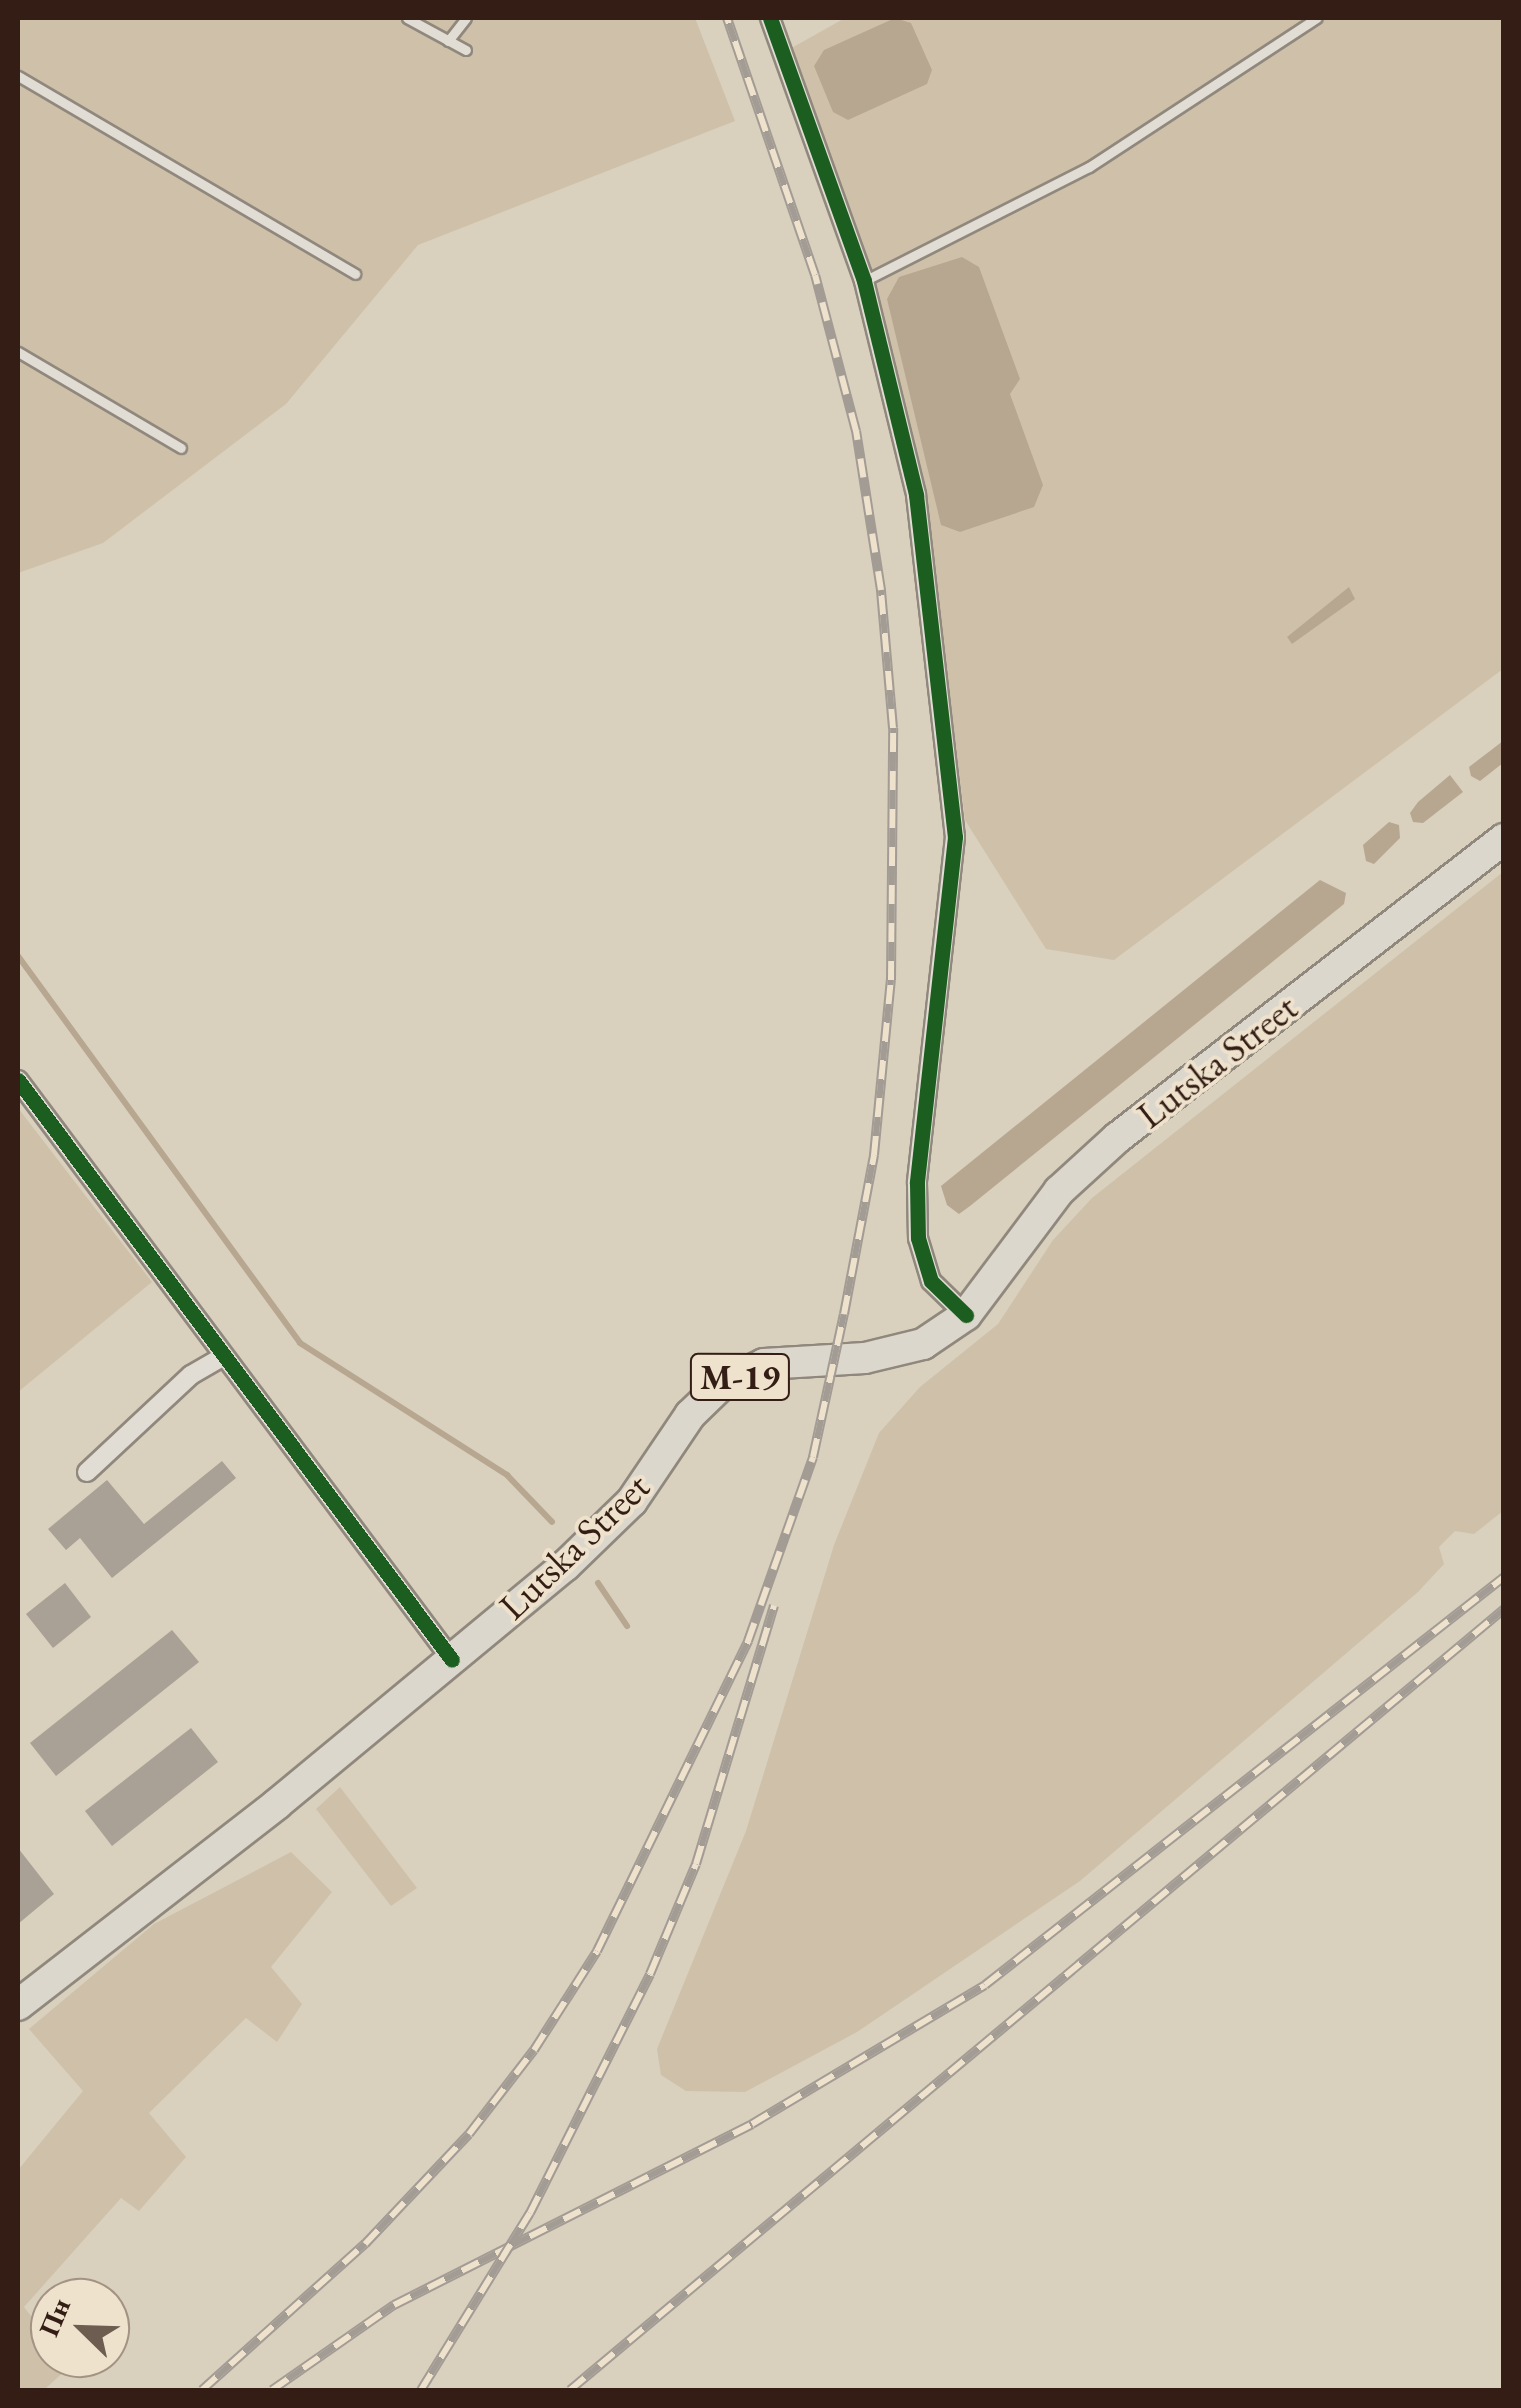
<!DOCTYPE html>
<meta charset="utf-8">
<style>
body{margin:0}
#map{position:relative;width:1521px;height:2408px;overflow:hidden;background:#d9d0be;font-family:"EB Garamond",serif}
div>[style]{position:absolute}
[style*='--x']{left:calc(var(--x)*1px);top:calc(var(--y)*1px);width:calc(var(--w)*1px);rotate:calc(var(--a)*1deg)}
.green>*{inset:0;background:#cfc1a9}
.water>*{inset:0;background:#b7a790}
.stream>*{height:6px;margin:-3px;padding:0 3px;transform-origin:3px;border-radius:3px;background:#b7a790}
.building>*{inset:0;background:#a9a195}
.roads{filter:drop-shadow(2px 0 #90887d) drop-shadow(-2px 0 #90887d) drop-shadow(0 2px #90887d) drop-shadow(0 -2px #90887d)}
.service>*{height:9px;margin:-4.5px;padding:0 4.5px;transform-origin:4.5px;border-radius:4.5px;background:#e2ddd4}
.minor>*{height:18px;margin:-9px;padding:0 9px;transform-origin:9px;border-radius:9px;background:#e2ddd4}
.trunk>*{height:30px;margin:-15px;padding:0 15px;transform-origin:15px;border-radius:15px;background:#dcd7cc}
.rail>*{height:10px;margin-top:-5px;transform-origin:0;background:repeating-linear-gradient(90deg,#eee2cd 0 19px,#a39c94 0 38px);box-sizing:border-box;border-block:2px solid #a39c94}
.cycleway>*{height:15px;margin:-7.5px;padding:0 7.5px;transform-origin:7.5px;border-radius:7.5px;background:#1b5e20}
span{translate:-50% -50%;white-space:nowrap;text-align:center;line-height:1.15;-webkit-text-stroke:8px #eee2cd;paint-order:stroke}
.shield-label span{padding:2px 8px;background:#eee2cd;border:2px solid;border-radius:8px;-webkit-text-stroke-width:0}
.shield-label{font-size:35px;color:#331d14;font-weight:700}
.street-label{font-size:38px;color:#331d14}
.frame{position:absolute;inset:0;border:20px solid #331d14;pointer-events:none}
.north{position:absolute;left:30px;top:2278px;width:100px;height:100px;box-sizing:border-box;background:#eee2cd;border:2px solid #a39383;border-radius:50%;rotate:293deg;font-size:28px;font-weight:700;line-height:40px;text-align:center;color:#331d14}
.north::after{content:'';display:block;margin:auto;width:35px;height:45px;background:#6d5c50;clip-path:polygon(50% 0,100% 100%,50% 72%,0 100%)}
</style>
<div id="map">
<div class="green">
<i style="clip-path:polygon(18px 18px,695px 18px,735px 121px,418px 245px,286px 404px,103px 543px,18px 573px)"></i>
<i style="clip-path:polygon(845px 18px,1503px 18px,1503px 669px,1114px 960px,1046px 949px,965px 820px,929px 529px,871px 287px,788px 50px)"></i>
<i style="clip-path:polygon(1503px 872px,1503px 1511px,1474px 1534px,1455px 1531px,1439px 1547px,1444px 1564px,1418px 1592px,1080px 1881px,857px 2032px,745px 2092px,686px 2091px,661px 2075px,657px 2049px,746px 1831px,834px 1545px,879px 1433px,920px 1387px,998px 1324px,1053px 1240px,1092px 1198px)"></i>
<i style="clip-path:polygon(18px 1108px,152px 1282px,18px 1392px)"></i>
<i style="clip-path:polygon(340px 1787px,417px 1888px,391px 1906px,316px 1809px)"></i>
<i style="clip-path:polygon(291px 1852px,332px 1892px,271px 1967px,302px 2004px,277px 2042px,246px 2018px,149px 2113px,186px 2157px,139px 2211px,121px 2198px,24px 2307px,50px 2340px,50px 2358px,71px 2365px,44px 2390px,18px 2390px,18px 2170px,83px 2091px,29px 2029px,154px 1924px)"></i>
</div>
<div class="water">
<i style="clip-path:polygon(895px 18px,911px 23px,932px 70px,927px 84px,848px 120px,833px 112px,814px 66px,824px 50px)"></i>
<i style="clip-path:polygon(962px 257px,979px 267px,1020px 379px,1010px 394px,1043px 485px,1034px 507px,960px 532px,941px 525px,887px 299px,899px 277px)"></i>
<i style="clip-path:polygon(1349px 587px,1355px 599px,1292px 644px,1287px 637px)"></i>
<i style="clip-path:polygon(1503px 741px,1503px 763px,1480px 781px,1471px 776px,1469px 767px)"></i>
<i style="clip-path:polygon(1450px 775px,1463px 792px,1423px 823px,1413px 822px,1410px 813px,1418px 802px)"></i>
<i style="clip-path:polygon(1389px 822px,1399px 825px,1400px 838px,1374px 864px,1366px 861px,1363px 845px)"></i>
<i style="clip-path:polygon(1320px 880px,1346px 893px,1344px 904px,970px 1206px,959px 1214px,947px 1205px,941px 1186px)"></i>
</div>
<div class="stream">
<i style="--x:18;--y:956;--w:479;--a:53.9"></i>
<i style="--x:300;--y:1343;--w:246;--a:32.5"></i>
<i style="--x:507;--y:1475;--w:65;--a:46.2"></i>
<i style="--x:598;--y:1583;--w:52;--a:56"></i>
</div>
<div class="building">
<i style="clip-path:polygon(222px 1461px,236px 1478px,112px 1578px,80px 1538px,66px 1550px,48px 1529px,107px 1480px,144px 1524px)"></i>
<i style="clip-path:polygon(65px 1583px,91px 1617px,53px 1648px,26px 1614px)"></i>
<i style="clip-path:polygon(172px 1630px,199px 1662px,56px 1776px,30px 1743px)"></i>
<i style="clip-path:polygon(191px 1728px,218px 1762px,112px 1846px,85px 1811px)"></i>
<i style="clip-path:polygon(18px 1848px,54px 1894px,18px 1924px)"></i>
</div>
<div class="roads">
<div class="service">
<i style="--x:407;--y:18;--w:67;--a:28.5"></i>
<i style="--x:448;--y:41;--w:29;--a:-52"></i>
<i style="--x:18;--y:76;--w:391;--a:30.4"></i>
<i style="--x:864;--y:281;--w:252;--a:-26.9"></i>
<i style="--x:1089;--y:167;--w:272;--a:-33.2"></i>
<i style="--x:18;--y:352;--w:189;--a:30.5"></i>
</div>
<div class="minor">
<i style="--x:770;--y:18;--w:279;--a:70.3"></i>
<i style="--x:864;--y:281;--w:220;--a:76.3"></i>
<i style="--x:916;--y:495;--w:344;--a:83.5"></i>
<i style="--x:955;--y:837;--w:348;--a:96.3"></i>
<i style="--x:917;--y:1183;--w:55;--a:89"></i>
<i style="--x:918;--y:1238;--w:45;--a:73.2"></i>
<i style="--x:931;--y:1281;--w:49;--a:44.2"></i>
<i style="--x:18;--y:1080;--w:724;--a:53.19"></i>
<i style="--x:87;--y:1472;--w:142;--a:-43"></i>
<i style="--x:191;--y:1375;--w:34;--a:-30"></i>
</div>
<div class="trunk">
<i style="--x:18;--y:2005;--w:328;--a:-37.8"></i>
<i style="--x:277;--y:1804;--w:374;--a:-39.6"></i>
<i style="--x:565;--y:1566;--w:93;--a:-44.1"></i>
<i style="--x:632;--y:1501;--w:104;--a:-56"></i>
<i style="--x:690;--y:1415;--w:42;--a:-44"></i>
<i style="--x:720;--y:1386;--w:49;--a:-26.6"></i>
<i style="--x:764;--y:1364;--w:101;--a:-3.4"></i>
<i style="--x:865;--y:1358;--w:60;--a:-13.6"></i>
<i style="--x:923;--y:1344;--w:52;--a:-34"></i>
<i style="--x:966;--y:1315;--w:155;--a:-53.1"></i>
<i style="--x:1059;--y:1191;--w:79;--a:-42.4"></i>
<i style="--x:1117;--y:1138;--w:489;--a:-37.7"></i>
</div>
</div>
<div class="rail">
<i style="--x:202;--y:2390;--w:219;--a:-41.9"></i>
<i style="--x:365;--y:2244;--w:151;--a:-46.6"></i>
<i style="--x:469;--y:2134;--w:106;--a:-52.3"></i>
<i style="--x:534;--y:2050;--w:117;--a:-57.5"></i>
<i style="--x:597;--y:1951;--w:345;--a:-64"></i>
<i style="--x:748;--y:1641;--w:195;--a:-70.5"></i>
<i style="--x:813;--y:1457;--w:146;--a:-77.8"></i>
<i style="--x:844;--y:1314;--w:162;--a:-79.3"></i>
<i style="--x:874;--y:1155;--w:176;--a:-84.5"></i>
<i style="--x:891;--y:980;--w:252;--a:-89.5"></i>
<i style="--x:893;--y:728;--w:139;--a:-95"></i>
<i style="--x:881;--y:590;--w:161;--a:-98.9"></i>
<i style="--x:856;--y:431;--w:161;--a:-104.7"></i>
<i style="--x:815;--y:275;--w:272;--a:-108.9"></i>
<i style="--x:272;--y:2390;--w:149;--a:-34.9"></i>
<i style="--x:394;--y:2305;--w:401;--a:-26.8"></i>
<i style="--x:752;--y:2124;--w:271;--a:-30.8"></i>
<i style="--x:985;--y:1985;--w:660;--a:-38.17"></i>
<i style="--x:421;--y:2390;--w:208;--a:-58.4"></i>
<i style="--x:530;--y:2213;--w:267;--a:-63.3"></i>
<i style="--x:650;--y:1974;--w:119;--a:-67.3"></i>
<i style="--x:696;--y:1864;--w:270;--a:-73.2"></i>
<i style="--x:570;--y:2390;--w:1218;--a:-39.9"></i>
</div>
<div class="cycleway">
<i style="--x:770;--y:18;--w:279;--a:70.3"></i>
<i style="--x:864;--y:281;--w:220;--a:76.3"></i>
<i style="--x:916;--y:495;--w:344;--a:83.5"></i>
<i style="--x:955;--y:837;--w:348;--a:96.3"></i>
<i style="--x:917;--y:1183;--w:55;--a:89"></i>
<i style="--x:918;--y:1238;--w:45;--a:73.2"></i>
<i style="--x:931;--y:1281;--w:49;--a:44.2"></i>
<i style="--x:18;--y:1080;--w:724;--a:53.19"></i>
</div>
<div class="shield-label">
<span style="left:740px;top:1377px">М-19</span>
</div>
<div class="street-label">
<span style="left:1217px;top:1061px;rotate:-38deg">Lutska Street</span>
<span style="left:574px;top:1546px;rotate:-44deg">Lutska Street</span>
</div>
<div class="frame"></div>
<div class="north">Пн</div>
</div>
